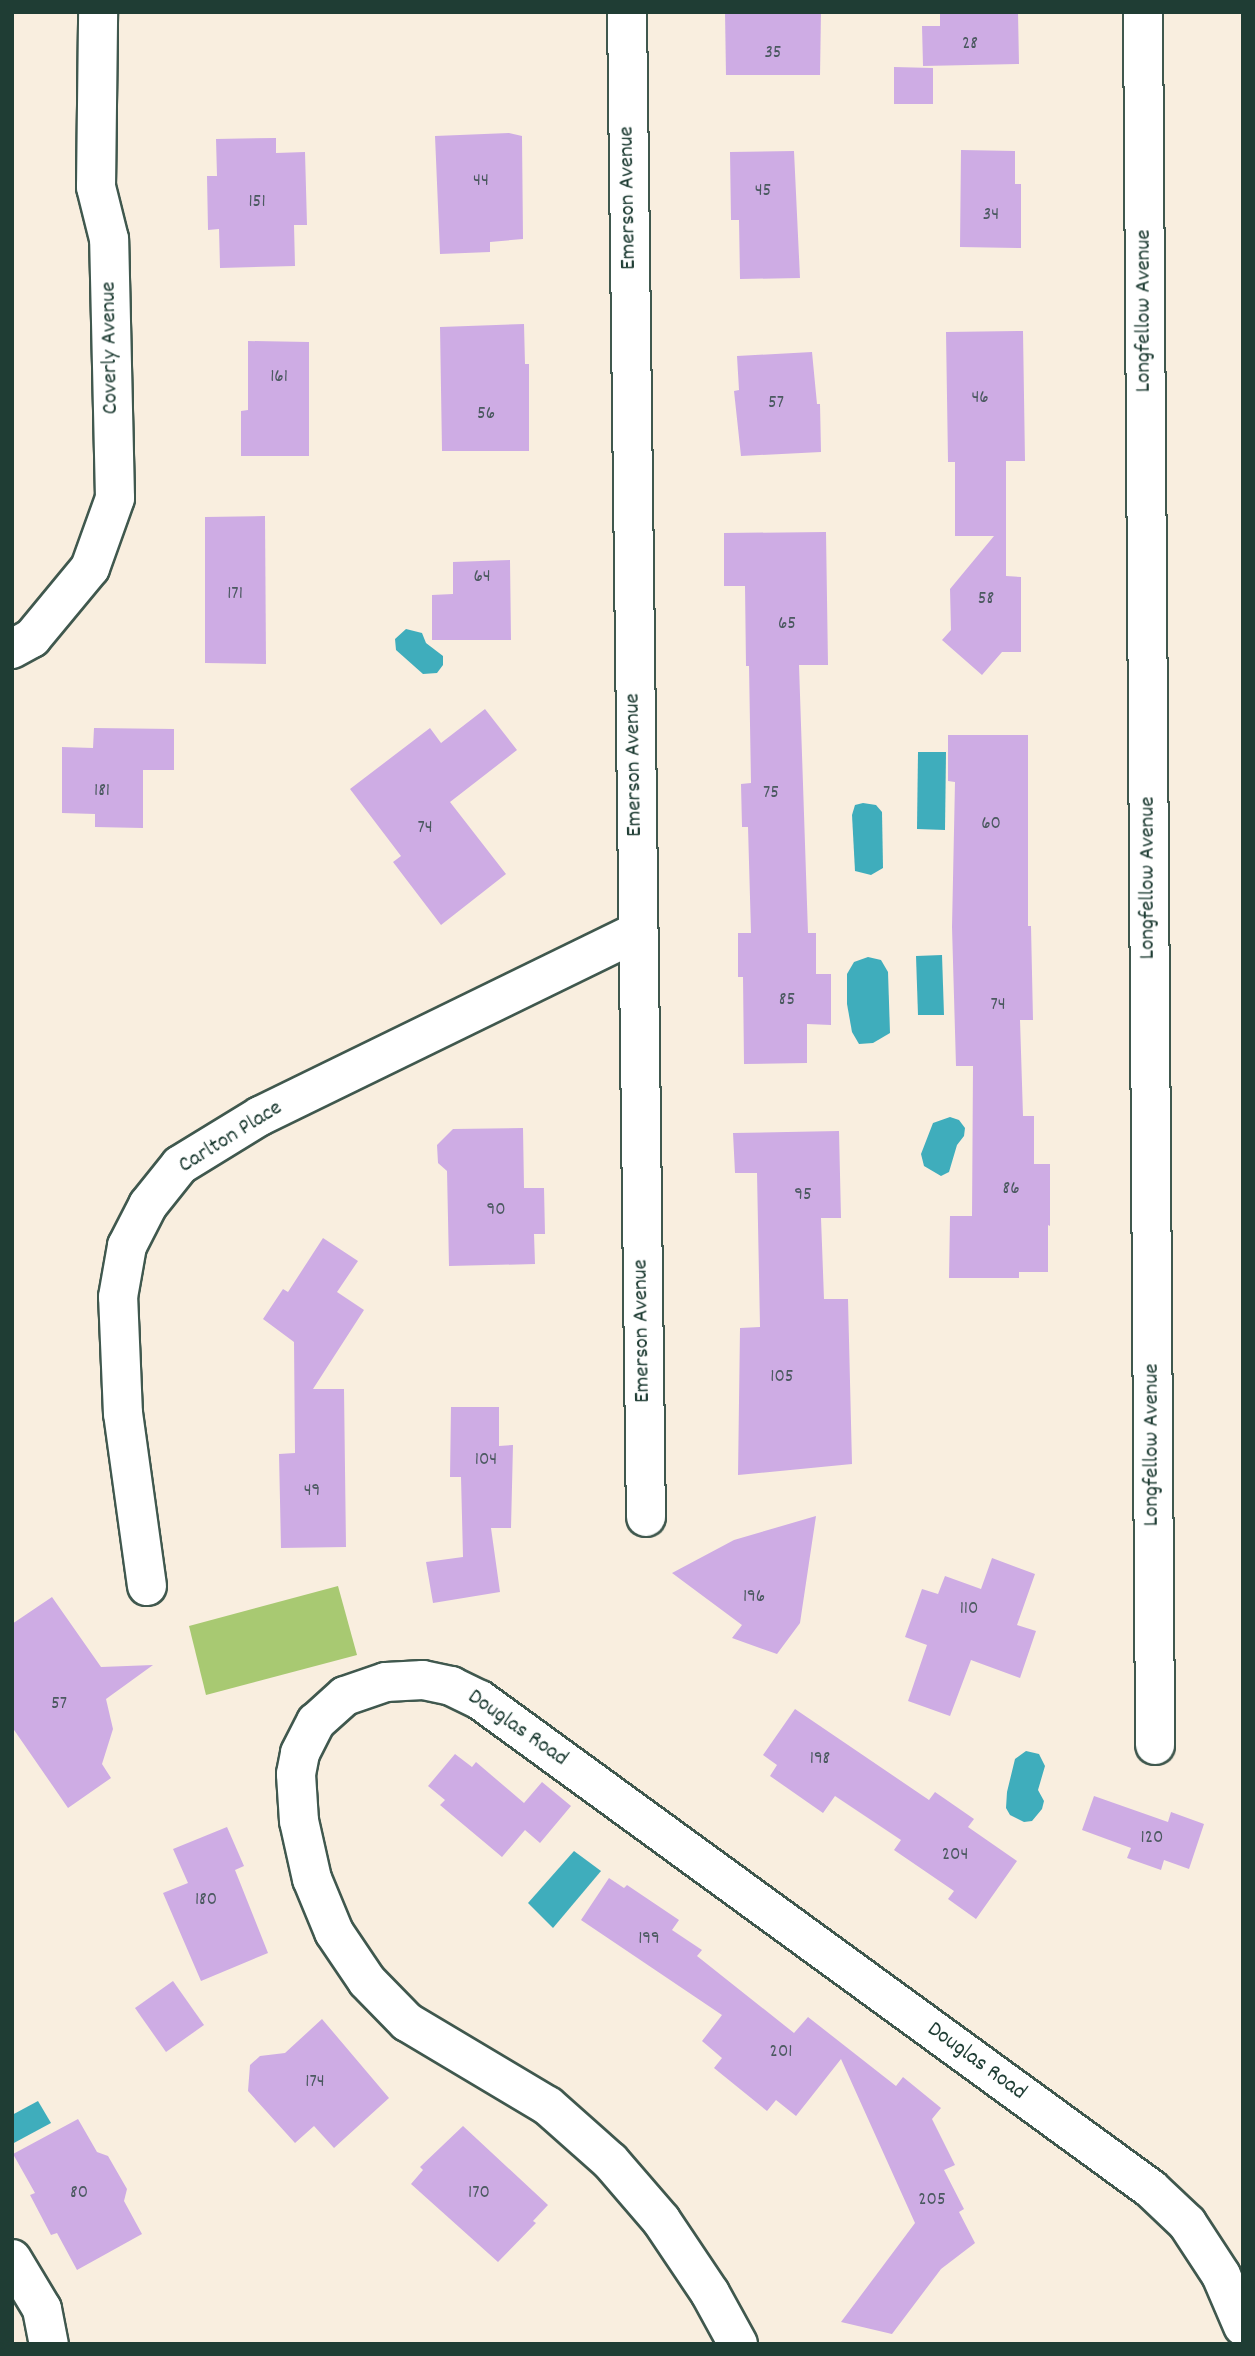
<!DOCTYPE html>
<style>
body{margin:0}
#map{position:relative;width:1255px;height:2356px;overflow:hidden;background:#f9eedf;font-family:Dekko,sans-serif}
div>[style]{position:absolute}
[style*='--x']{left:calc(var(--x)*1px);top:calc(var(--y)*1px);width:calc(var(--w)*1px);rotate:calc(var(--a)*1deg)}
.green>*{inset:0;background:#a8c972}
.water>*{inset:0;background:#3fadbc}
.building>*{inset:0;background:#ceace4}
.roads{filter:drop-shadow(2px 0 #40584e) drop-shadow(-2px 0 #40584e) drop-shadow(0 2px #40584e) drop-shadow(0 -2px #40584e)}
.minor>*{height:38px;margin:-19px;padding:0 19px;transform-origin:19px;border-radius:19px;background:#fff}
span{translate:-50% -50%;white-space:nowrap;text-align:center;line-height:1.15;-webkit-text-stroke:6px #fff;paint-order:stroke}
.number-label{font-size:19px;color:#4b5960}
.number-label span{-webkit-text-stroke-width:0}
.street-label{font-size:23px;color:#1f3d34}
.frame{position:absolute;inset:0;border:14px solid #1f3d34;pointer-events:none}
</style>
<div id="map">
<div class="green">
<i style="clip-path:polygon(338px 1586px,357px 1655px,206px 1695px,189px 1626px)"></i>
</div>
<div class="water">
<i style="clip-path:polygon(406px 629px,422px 633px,426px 643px,443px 656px,443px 665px,437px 673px,423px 674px,396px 650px,395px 639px)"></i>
<i style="clip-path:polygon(918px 752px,946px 752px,945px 830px,917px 829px)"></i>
<i style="clip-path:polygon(863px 803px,876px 805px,882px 812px,883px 868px,871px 875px,855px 871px,852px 815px,855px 805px)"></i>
<i style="clip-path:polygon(942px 955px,944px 1015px,918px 1015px,916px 956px)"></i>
<i style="clip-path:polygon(868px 957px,881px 960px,888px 972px,890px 1033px,873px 1043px,859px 1044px,852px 1032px,847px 1004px,847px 974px,854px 962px)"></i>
<i style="clip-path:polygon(950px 1117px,959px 1120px,965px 1128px,964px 1136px,957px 1145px,949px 1172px,941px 1176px,924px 1166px,921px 1154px,933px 1123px)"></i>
<i style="clip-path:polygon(1026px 1751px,1039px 1754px,1045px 1766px,1038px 1790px,1044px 1801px,1042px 1809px,1032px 1821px,1024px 1822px,1010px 1815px,1006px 1808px,1007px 1792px,1015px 1759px)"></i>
<i style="clip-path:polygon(574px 1851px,601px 1871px,553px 1928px,528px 1903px)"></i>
<i style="clip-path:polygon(38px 2101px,51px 2123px,12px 2144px,12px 2115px)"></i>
</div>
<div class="building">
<i style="clip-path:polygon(725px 12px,821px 12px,820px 75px,726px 75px)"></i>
<i style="clip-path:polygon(940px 12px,1018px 12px,1019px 64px,923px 66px,922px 26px,940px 26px)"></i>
<i style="clip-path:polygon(894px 67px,933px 68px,933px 104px,894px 104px)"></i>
<i style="clip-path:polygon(509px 133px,522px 136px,523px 239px,490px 242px,490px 252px,440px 254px,435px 136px)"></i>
<i style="clip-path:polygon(276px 138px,276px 153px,305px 152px,307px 225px,294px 225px,295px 266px,220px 268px,219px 229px,208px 230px,207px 176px,217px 176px,216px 139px)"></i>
<i style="clip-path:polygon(961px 150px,1015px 151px,1015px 184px,1021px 184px,1021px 248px,960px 247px)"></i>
<i style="clip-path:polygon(794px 151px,800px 278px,740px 279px,739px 220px,731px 220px,730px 152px)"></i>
<i style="clip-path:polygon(524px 324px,525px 364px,529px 364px,529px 451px,442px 451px,440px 327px)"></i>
<i style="clip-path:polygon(1023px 331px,1025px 461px,1006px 461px,1006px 576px,1021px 577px,1021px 652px,1002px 652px,982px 675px,942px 640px,951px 630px,950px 589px,994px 536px,955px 536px,955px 462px,948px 462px,946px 332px)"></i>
<i style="clip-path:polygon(248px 341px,309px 342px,309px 456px,241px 456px,241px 411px,248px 410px)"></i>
<i style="clip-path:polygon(812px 352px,817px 404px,820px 404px,821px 452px,741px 456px,734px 391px,739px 390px,737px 356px)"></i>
<i style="clip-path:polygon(265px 516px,266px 664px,205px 663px,205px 517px)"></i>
<i style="clip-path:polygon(826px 532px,828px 665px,799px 665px,808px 933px,816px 933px,816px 974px,831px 974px,831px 1025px,807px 1024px,807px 1063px,744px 1064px,743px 977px,738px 977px,738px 933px,751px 933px,748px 827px,742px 827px,741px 784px,751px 783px,749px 666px,746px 666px,745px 586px,724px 586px,724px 533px)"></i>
<i style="clip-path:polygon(510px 560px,511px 640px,432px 640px,432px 595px,453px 594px,453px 562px)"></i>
<i style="clip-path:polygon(485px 709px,517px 750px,450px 802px,506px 874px,441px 925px,393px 862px,401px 856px,350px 789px,430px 728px,441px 743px)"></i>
<i style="clip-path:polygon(94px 728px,174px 729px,174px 770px,143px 770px,143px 828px,95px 827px,95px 814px,62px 813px,62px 747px,93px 748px)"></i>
<i style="clip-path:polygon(948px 735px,1028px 735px,1028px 926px,1031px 926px,1033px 1020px,1020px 1020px,1023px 1116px,1034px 1116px,1034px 1164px,1050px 1164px,1050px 1226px,1048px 1225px,1048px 1272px,1019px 1272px,1019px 1278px,949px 1278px,950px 1216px,972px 1216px,973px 1066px,956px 1066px,952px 927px,955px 782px,948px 781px)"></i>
<i style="clip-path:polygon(523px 1128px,524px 1188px,544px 1188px,545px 1234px,534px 1234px,535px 1264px,449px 1266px,447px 1171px,438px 1163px,437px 1145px,453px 1129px)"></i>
<i style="clip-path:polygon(839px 1131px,841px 1218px,821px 1218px,824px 1299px,848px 1299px,852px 1464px,738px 1475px,740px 1328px,760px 1327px,757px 1173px,735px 1173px,733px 1133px)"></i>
<i style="clip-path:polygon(323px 1238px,358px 1261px,337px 1292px,364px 1310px,313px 1389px,344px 1389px,346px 1547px,281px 1548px,279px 1454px,295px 1453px,294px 1342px,263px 1319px,283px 1289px,288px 1292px)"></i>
<i style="clip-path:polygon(451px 1407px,499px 1407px,499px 1446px,513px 1445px,511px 1528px,491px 1528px,500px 1592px,433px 1603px,426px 1562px,463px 1557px,461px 1477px,450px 1477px)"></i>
<i style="clip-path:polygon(816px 1516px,800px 1623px,777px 1654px,732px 1638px,742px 1625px,672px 1573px,734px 1540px)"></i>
<i style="clip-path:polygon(992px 1558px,1035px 1574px,1017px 1625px,1036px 1631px,1020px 1678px,971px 1660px,950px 1716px,908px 1701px,927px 1645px,905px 1637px,922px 1589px,938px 1594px,945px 1576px,981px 1589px)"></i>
<i style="clip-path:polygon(52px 1597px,101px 1667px,153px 1665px,106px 1699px,113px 1729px,102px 1764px,111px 1778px,68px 1808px,12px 1727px,12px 1624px)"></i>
<i style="clip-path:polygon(795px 1709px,929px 1800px,935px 1792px,974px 1819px,968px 1827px,1017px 1861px,976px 1919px,948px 1899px,954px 1891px,894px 1850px,901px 1840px,835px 1796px,823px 1813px,770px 1776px,777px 1765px,763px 1755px)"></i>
<i style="clip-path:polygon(455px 1754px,472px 1767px,476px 1762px,524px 1803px,542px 1782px,571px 1806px,540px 1843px,525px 1830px,502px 1857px,440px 1805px,445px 1800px,428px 1786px)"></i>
<i style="clip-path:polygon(1094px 1796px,1168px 1822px,1171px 1812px,1204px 1824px,1189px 1869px,1164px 1860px,1161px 1870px,1127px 1858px,1131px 1848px,1082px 1830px)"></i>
<i style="clip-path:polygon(227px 1827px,244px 1866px,235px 1870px,268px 1953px,201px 1981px,163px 1893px,188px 1883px,173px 1849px)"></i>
<i style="clip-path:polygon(609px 1878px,624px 1888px,627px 1885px,679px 1920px,672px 1930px,702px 1950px,697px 1956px,794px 2033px,808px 2017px,896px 2086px,903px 2077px,941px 2108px,932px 2119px,955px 2165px,944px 2170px,964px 2209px,959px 2212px,975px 2243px,941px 2269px,892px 2334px,841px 2322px,915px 2223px,841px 2059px,796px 2116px,776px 2100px,767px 2111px,714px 2068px,722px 2058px,702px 2041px,722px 2015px,581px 1920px)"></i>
<i style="clip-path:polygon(173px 1981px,204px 2025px,166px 2052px,135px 2008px)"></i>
<i style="clip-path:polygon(322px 2019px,389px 2098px,334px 2148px,314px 2126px,295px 2143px,248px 2091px,250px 2065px,260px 2056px,285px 2053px)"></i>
<i style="clip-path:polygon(78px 2119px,97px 2152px,108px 2156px,127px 2189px,124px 2201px,142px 2234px,77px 2270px,57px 2233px,51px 2235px,30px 2195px,35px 2193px,13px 2154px)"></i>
<i style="clip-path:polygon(463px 2126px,548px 2205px,533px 2221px,536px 2223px,498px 2262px,411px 2184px,423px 2170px,420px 2167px)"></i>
</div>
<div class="roads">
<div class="minor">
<i style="--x:627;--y:12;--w:1505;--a:89.28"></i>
<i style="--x:1143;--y:12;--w:1733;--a:89.6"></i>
<i style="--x:12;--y:649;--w:23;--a:-29"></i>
<i style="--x:32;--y:638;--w:91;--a:-50.4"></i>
<i style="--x:90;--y:568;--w:74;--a:-70.3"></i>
<i style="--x:115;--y:498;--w:259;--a:-91.3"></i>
<i style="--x:109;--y:239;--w:54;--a:-104"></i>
<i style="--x:96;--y:187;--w:175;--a:-89.3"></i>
<i style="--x:147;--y:1586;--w:174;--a:-97.9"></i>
<i style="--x:123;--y:1414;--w:117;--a:-92.4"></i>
<i style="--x:118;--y:1297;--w:52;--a:-80"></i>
<i style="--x:127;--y:1246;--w:46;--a:-62.9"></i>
<i style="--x:148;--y:1205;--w:51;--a:-51.3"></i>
<i style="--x:180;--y:1165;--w:94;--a:-31.5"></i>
<i style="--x:260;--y:1116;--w:418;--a:-26"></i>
<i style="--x:12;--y:2259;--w:58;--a:59"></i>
<i style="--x:42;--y:2309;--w:36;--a:79"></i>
<i style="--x:738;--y:2344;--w:58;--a:-118.8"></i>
<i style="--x:710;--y:2293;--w:88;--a:-123.9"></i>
<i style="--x:661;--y:2220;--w:78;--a:-130.8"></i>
<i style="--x:610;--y:2161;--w:83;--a:-138.4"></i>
<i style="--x:548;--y:2106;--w:164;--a:-149.2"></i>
<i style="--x:407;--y:2022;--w:57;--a:-134.3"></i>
<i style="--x:367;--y:1981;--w:59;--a:-124"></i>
<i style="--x:334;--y:1932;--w:57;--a:-112.5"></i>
<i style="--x:312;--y:1879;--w:59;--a:-102.6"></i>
<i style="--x:299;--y:1821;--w:47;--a:-93.7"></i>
<i style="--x:296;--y:1774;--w:21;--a:-79"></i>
<i style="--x:300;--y:1753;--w:35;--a:-63"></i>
<i style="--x:316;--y:1722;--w:39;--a:-42"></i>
<i style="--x:345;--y:1696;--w:43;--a:-18.9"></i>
<i style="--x:386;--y:1682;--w:37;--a:-3"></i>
<i style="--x:423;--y:1680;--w:29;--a:12"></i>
<i style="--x:451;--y:1686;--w:32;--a:26"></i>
<i style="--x:480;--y:1700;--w:830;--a:36.08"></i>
<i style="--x:1151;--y:2189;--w:50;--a:43.4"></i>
<i style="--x:1187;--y:2223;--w:62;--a:56.8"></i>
<i style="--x:1221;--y:2275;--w:56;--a:66.7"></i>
</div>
</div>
<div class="number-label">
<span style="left:970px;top:45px">28</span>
<span style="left:773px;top:54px">35</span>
<span style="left:481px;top:182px">44</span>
<span style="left:763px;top:192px">45</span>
<span style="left:257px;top:203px">151</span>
<span style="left:991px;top:216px">34</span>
<span style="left:279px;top:378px">161</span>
<span style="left:980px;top:399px">46</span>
<span style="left:776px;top:404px">57</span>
<span style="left:486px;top:415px">56</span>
<span style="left:482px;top:578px">64</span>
<span style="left:235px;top:595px">171</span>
<span style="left:986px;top:600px">58</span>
<span style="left:787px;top:625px">65</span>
<span style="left:102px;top:792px">181</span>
<span style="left:771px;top:794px">75</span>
<span style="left:991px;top:825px">60</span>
<span style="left:425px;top:829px">74</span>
<span style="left:787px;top:1001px">85</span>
<span style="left:998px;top:1006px">74</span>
<span style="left:1011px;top:1190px">86</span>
<span style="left:803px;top:1196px">95</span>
<span style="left:496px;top:1211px">90</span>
<span style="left:782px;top:1378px">105</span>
<span style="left:486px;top:1461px">104</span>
<span style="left:312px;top:1492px">49</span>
<span style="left:754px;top:1598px">196</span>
<span style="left:969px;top:1610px">110</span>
<span style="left:59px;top:1705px">57</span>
<span style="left:820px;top:1760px">198</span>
<span style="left:1152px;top:1839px">120</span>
<span style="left:955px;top:1856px">204</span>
<span style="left:206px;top:1901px">180</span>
<span style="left:649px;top:1940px">199</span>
<span style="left:781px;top:2053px">201</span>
<span style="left:315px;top:2083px">174</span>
<span style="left:79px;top:2194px">80</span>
<span style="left:479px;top:2194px">170</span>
<span style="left:932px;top:2201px">205</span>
</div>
<div class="street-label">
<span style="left:629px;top:198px;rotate:-91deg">Emerson Avenue</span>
<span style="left:1145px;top:311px;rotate:-90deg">Longfellow Avenue</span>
<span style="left:111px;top:348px;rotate:-91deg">Coverly Avenue</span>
<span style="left:635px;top:765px;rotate:-91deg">Emerson Avenue</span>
<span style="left:1149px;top:878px;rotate:-90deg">Longfellow Avenue</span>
<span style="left:231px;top:1138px;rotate:-32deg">Carlton Place</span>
<span style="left:643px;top:1331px;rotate:-91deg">Emerson Avenue</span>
<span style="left:1153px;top:1445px;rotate:-90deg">Longfellow Avenue</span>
<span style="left:517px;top:1729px;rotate:35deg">Douglas Road</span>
<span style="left:976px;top:2062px;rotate:36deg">Douglas Road</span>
</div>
<div class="frame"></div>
</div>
